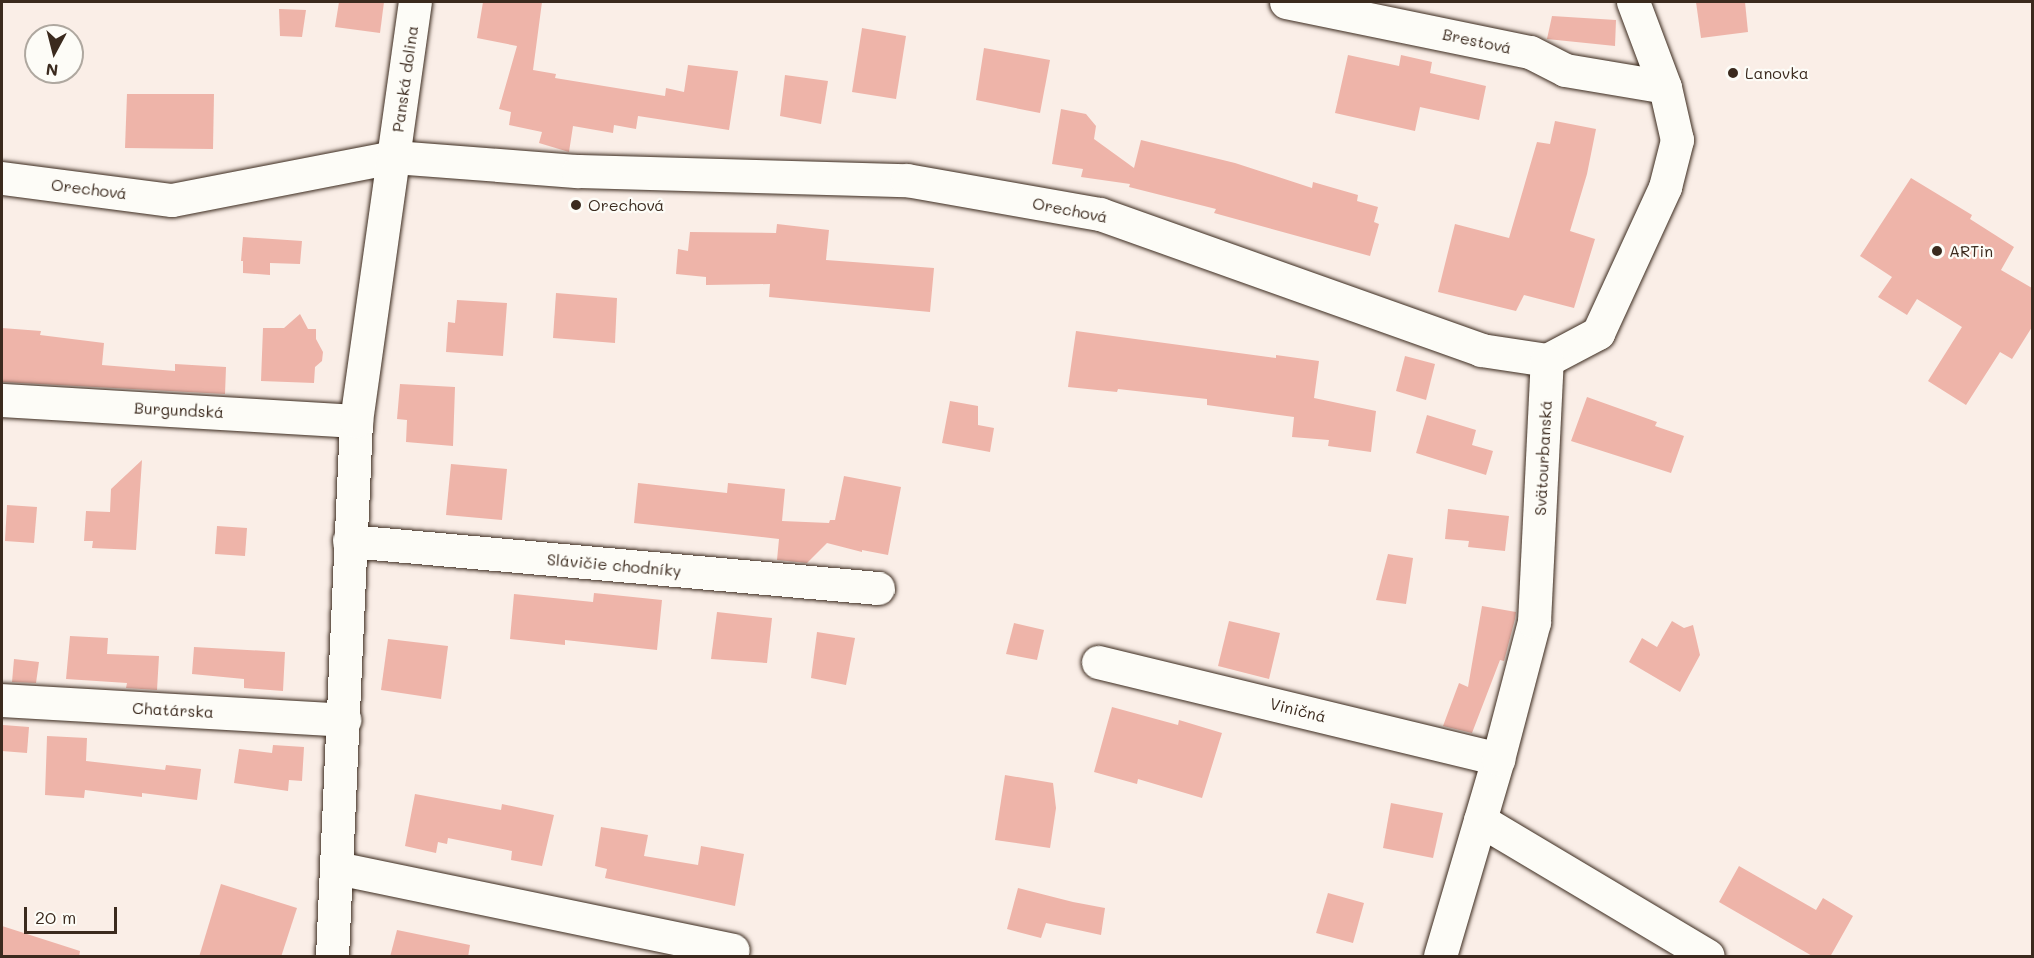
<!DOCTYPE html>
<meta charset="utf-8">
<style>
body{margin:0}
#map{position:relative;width:2034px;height:958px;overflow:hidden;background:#faeee7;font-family:Mali,sans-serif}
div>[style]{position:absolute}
.building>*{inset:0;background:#eeb4a9}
.roads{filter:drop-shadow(0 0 2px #3b2a1e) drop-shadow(0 0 2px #3b2a1e)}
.minor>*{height:33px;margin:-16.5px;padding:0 16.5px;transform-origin:16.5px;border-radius:16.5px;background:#fdfcf7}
.dots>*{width:16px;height:16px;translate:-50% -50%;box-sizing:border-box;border:3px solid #fdfcf7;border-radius:50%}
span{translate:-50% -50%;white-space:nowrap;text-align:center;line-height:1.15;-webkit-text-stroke:4.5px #fdfcf7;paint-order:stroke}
.street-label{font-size:16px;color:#3b2a1e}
.poi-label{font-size:16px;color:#3b2a1e}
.left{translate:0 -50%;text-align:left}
.frame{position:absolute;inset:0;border:3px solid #3b2a1e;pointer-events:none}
.north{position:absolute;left:24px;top:24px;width:60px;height:60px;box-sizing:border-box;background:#fdfcf7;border:2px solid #afa8a0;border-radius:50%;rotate:187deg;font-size:16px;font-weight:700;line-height:24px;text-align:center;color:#3b2a1e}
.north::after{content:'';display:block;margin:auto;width:21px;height:27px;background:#3b2a1e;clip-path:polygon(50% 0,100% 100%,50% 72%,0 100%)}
.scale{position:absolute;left:24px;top:907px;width:93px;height:27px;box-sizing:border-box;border:3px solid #3b2a1e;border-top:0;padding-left:8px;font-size:18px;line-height:21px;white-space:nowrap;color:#3b2a1e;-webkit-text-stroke:4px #fdfcf7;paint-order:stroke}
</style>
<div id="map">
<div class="building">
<div style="clip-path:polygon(339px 2px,384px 2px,380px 33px,335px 27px)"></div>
<div style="clip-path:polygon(483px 2px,542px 2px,533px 70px,556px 74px,555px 78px,665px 96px,666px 88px,684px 92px,688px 65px,738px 71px,729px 130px,638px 116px,636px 129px,614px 125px,613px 133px,573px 126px,569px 152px,539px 143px,542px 132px,509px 125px,511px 112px,499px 109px,517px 46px,477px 38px)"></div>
<div style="clip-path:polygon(1696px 2px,1745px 2px,1748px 32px,1701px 38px)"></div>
<div style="clip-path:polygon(279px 9px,306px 10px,302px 37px,280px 36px)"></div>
<div style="clip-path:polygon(1552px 16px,1616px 20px,1615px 46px,1547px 39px)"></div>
<div style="clip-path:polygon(862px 28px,906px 36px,896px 99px,852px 92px)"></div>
<div style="clip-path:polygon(984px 48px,1050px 60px,1040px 113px,976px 100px)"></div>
<div style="clip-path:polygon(1348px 55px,1399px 66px,1401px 55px,1432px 62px,1430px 73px,1486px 86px,1479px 120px,1420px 107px,1415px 131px,1335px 113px)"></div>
<div style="clip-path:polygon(785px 75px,828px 81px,821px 124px,780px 116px)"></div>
<div style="clip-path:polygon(127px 94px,214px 94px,213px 149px,125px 148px)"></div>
<div style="clip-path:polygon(1061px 109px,1086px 114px,1096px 126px,1094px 139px,1134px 168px,1141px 140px,1235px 163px,1312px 188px,1313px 182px,1358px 195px,1357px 201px,1378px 207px,1374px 222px,1379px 224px,1370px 256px,1214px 213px,1216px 209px,1129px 187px,1130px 184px,1081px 177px,1083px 169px,1052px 164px)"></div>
<div style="clip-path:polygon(1555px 121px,1596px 129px,1587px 174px,1570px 231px,1595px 239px,1574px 308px,1524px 295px,1516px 311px,1438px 292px,1455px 224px,1509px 238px,1537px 142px,1550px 144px)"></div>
<div style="clip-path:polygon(1911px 178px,1972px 215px,1970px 219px,2014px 247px,2001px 270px,2032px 288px,2032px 327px,2012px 359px,2000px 352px,1966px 405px,1928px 381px,1962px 327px,1917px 299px,1907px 315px,1878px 297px,1892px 277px,1860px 256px)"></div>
<div style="clip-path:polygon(777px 224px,829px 230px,826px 260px,934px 268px,930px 312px,769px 297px,770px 284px,706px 285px,706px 277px,676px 274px,678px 249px,688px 251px,690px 232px,776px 233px)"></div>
<div style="clip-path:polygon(243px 237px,302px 241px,300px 264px,270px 263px,270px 275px,243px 273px,243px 261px,241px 261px)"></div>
<div style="clip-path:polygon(556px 293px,617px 298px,615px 343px,553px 338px)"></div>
<div style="clip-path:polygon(457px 300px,507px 303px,503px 356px,446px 352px,448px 322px,455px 323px)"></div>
<div style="clip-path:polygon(300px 314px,308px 329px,316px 329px,316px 339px,323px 352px,322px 361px,315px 367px,314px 383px,261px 381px,263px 328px,284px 328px)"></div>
<div style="clip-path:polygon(2px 328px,41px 331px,40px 335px,104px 343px,102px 365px,175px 371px,175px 364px,226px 367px,225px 394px,2px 382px)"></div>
<div style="clip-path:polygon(1076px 331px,1276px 358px,1276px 355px,1319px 361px,1314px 398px,1376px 411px,1371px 452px,1328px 446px,1329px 440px,1292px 437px,1294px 417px,1207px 405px,1207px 399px,1118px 389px,1117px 392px,1068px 387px)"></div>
<div style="clip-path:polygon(1405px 356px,1435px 364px,1426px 400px,1396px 391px)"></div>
<div style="clip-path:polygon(400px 384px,455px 387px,453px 446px,406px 442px,407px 420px,397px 419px)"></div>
<div style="clip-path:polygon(1587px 397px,1657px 422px,1655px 426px,1684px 436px,1671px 473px,1571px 441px)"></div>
<div style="clip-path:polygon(950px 401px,978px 406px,978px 425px,994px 428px,990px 452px,942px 443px)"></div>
<div style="clip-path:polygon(1427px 415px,1476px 430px,1472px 445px,1493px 451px,1486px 475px,1416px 453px)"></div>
<div style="clip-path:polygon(142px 460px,136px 550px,92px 548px,93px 541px,84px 541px,86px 511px,110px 512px,111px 489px)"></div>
<div style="clip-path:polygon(451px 464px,507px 469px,502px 520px,446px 515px)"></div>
<div style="clip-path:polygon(844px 476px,901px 487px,888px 555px,862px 550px,862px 552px,827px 543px,807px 563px,777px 560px,779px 539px,634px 523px,638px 483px,727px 493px,728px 483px,785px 489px,782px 521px,829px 523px,830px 520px,835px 520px)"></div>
<div style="clip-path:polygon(7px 505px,37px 507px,34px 543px,5px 541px)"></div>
<div style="clip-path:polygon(1448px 509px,1509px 516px,1505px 551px,1468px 547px,1469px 541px,1445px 539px)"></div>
<div style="clip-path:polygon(217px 526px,247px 528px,245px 556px,215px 554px)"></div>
<div style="clip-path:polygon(1388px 554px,1413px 558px,1406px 604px,1376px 600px)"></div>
<div style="clip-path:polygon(594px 593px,662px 600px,657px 650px,565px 640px,565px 645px,510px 639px,514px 594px,593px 602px)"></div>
<div style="clip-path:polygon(1482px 606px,1516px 612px,1515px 619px,1504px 661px,1500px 660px,1472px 733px,1443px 726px,1459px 683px,1468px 687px)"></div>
<div style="clip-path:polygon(717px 612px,772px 618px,767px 663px,711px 659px)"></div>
<div style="clip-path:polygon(1229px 621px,1280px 633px,1269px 679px,1218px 666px)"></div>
<div style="clip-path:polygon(1672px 621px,1684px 628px,1693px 625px,1700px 655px,1680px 692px,1629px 662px,1642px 638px,1657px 647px)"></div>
<div style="clip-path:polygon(1014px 623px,1044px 630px,1037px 660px,1006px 654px)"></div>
<div style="clip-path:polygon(817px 632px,855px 638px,846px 685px,811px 678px)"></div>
<div style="clip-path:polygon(70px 636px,108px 638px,107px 654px,159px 656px,157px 690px,126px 688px,127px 683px,66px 679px)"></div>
<div style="clip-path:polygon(388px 639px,448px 646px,441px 699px,381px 690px)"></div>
<div style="clip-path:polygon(194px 647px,285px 652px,283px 691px,244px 688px,244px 679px,192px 674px)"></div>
<div style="clip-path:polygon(14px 659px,39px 662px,36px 683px,12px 682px)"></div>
<div style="clip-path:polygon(1112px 707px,1178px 725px,1179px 720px,1222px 733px,1202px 798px,1138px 779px,1137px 784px,1094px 772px)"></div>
<div style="clip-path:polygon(3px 725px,29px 727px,27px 753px,2px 751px)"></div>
<div style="clip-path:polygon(47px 736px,87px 738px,86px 761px,165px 770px,166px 765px,201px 769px,197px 800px,142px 793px,142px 797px,85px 790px,84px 798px,45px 795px)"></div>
<div style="clip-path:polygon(273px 745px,304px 747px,302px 781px,289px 780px,288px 791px,234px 783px,239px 749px,272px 753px)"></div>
<div style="clip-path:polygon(1005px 775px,1053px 783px,1056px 808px,1050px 848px,995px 840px)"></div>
<div style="clip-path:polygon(415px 794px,501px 810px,502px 804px,554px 815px,542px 866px,511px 860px,512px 851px,448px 838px,447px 844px,438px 842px,436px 853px,405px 846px)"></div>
<div style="clip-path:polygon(1391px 803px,1443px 813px,1433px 858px,1383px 848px)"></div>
<div style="clip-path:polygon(601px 827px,648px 835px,644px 856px,698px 865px,701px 846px,744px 854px,735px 906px,605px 878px,607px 869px,595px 866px)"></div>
<div style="clip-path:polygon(1739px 866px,1816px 910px,1823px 898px,1853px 916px,1830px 957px,1814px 957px,1719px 902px)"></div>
<div style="clip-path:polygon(221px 884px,297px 908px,281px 957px,199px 957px)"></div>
<div style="clip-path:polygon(1018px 888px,1073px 902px,1105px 908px,1101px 935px,1046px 923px,1041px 938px,1007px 929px)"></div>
<div style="clip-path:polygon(1328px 893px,1364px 903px,1353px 943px,1316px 933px)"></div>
<div style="clip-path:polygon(2px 926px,80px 951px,79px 957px,2px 957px)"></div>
<div style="clip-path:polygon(397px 930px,470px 945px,468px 957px,390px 957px)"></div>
</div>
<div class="roads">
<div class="minor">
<div style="left:1286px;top:2px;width:249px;rotate:11.6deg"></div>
<div style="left:1530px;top:52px;width:39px;rotate:27deg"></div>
<div style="left:1565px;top:70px;width:101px;rotate:9.6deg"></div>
<div style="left:2px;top:178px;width:171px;rotate:7.4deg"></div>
<div style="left:172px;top:200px;width:226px;rotate:-11deg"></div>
<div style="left:394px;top:157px;width:185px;rotate:4.4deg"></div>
<div style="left:578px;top:171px;width:329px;rotate:1.6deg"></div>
<div style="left:907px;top:180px;width:196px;rotate:10deg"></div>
<div style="left:1100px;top:214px;width:405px;rotate:19.6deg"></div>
<div style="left:1481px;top:350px;width:67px;rotate:8.6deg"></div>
<div style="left:1547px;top:360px;width:58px;rotate:-27.9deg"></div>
<div style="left:1598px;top:333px;width:161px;rotate:-65.3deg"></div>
<div style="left:1665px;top:187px;width:49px;rotate:-75.7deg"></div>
<div style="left:1677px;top:140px;width:54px;rotate:-102.8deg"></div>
<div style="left:1665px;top:87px;width:91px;rotate:-110.6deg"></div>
<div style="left:2px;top:400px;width:355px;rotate:3.4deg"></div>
<div style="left:349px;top:541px;width:531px;rotate:5.08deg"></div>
<div style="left:1098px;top:662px;width:412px;rotate:13.6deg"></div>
<div style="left:2px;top:700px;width:343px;rotate:3.3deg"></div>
<div style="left:1480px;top:820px;width:265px;rotate:30.8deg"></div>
<div style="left:337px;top:868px;width:404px;rotate:11.7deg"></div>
<div style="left:332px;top:956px;width:536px;rotate:-87.43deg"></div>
<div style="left:356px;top:421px;width:423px;rotate:-82deg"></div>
<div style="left:1440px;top:956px;width:205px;rotate:-73.6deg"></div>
<div style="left:1498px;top:759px;width:142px;rotate:-75.3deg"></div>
<div style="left:1534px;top:622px;width:262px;rotate:-87.2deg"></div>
</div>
</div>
<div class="dots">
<div style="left:1733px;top:73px;background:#3b2a1e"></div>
<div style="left:576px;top:205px;background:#3b2a1e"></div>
<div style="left:1937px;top:251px;background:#3b2a1e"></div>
</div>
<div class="street-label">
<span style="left:1477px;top:41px;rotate:12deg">Brestová</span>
<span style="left:405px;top:79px;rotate:-82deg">Panská dolina</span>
<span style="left:89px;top:189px;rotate:7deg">Orechová</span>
<span style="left:1070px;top:210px;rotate:11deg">Orechová</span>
<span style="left:179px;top:410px;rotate:3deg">Burgundská</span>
<span style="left:1543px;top:458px;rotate:-87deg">Svätourbanská</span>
<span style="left:614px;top:565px;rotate:5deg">Slávičie chodníky</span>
<span style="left:173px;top:710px;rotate:3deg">Chatárska</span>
<span style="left:1298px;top:710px;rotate:14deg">Viničná</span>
</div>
<div class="poi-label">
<span class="left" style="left:1745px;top:73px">Lanovka</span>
<span class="left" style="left:588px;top:205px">Orechová</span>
<span class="left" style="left:1949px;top:251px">ARTin</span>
</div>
<div class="frame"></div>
<div class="north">N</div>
<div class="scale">20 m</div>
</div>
